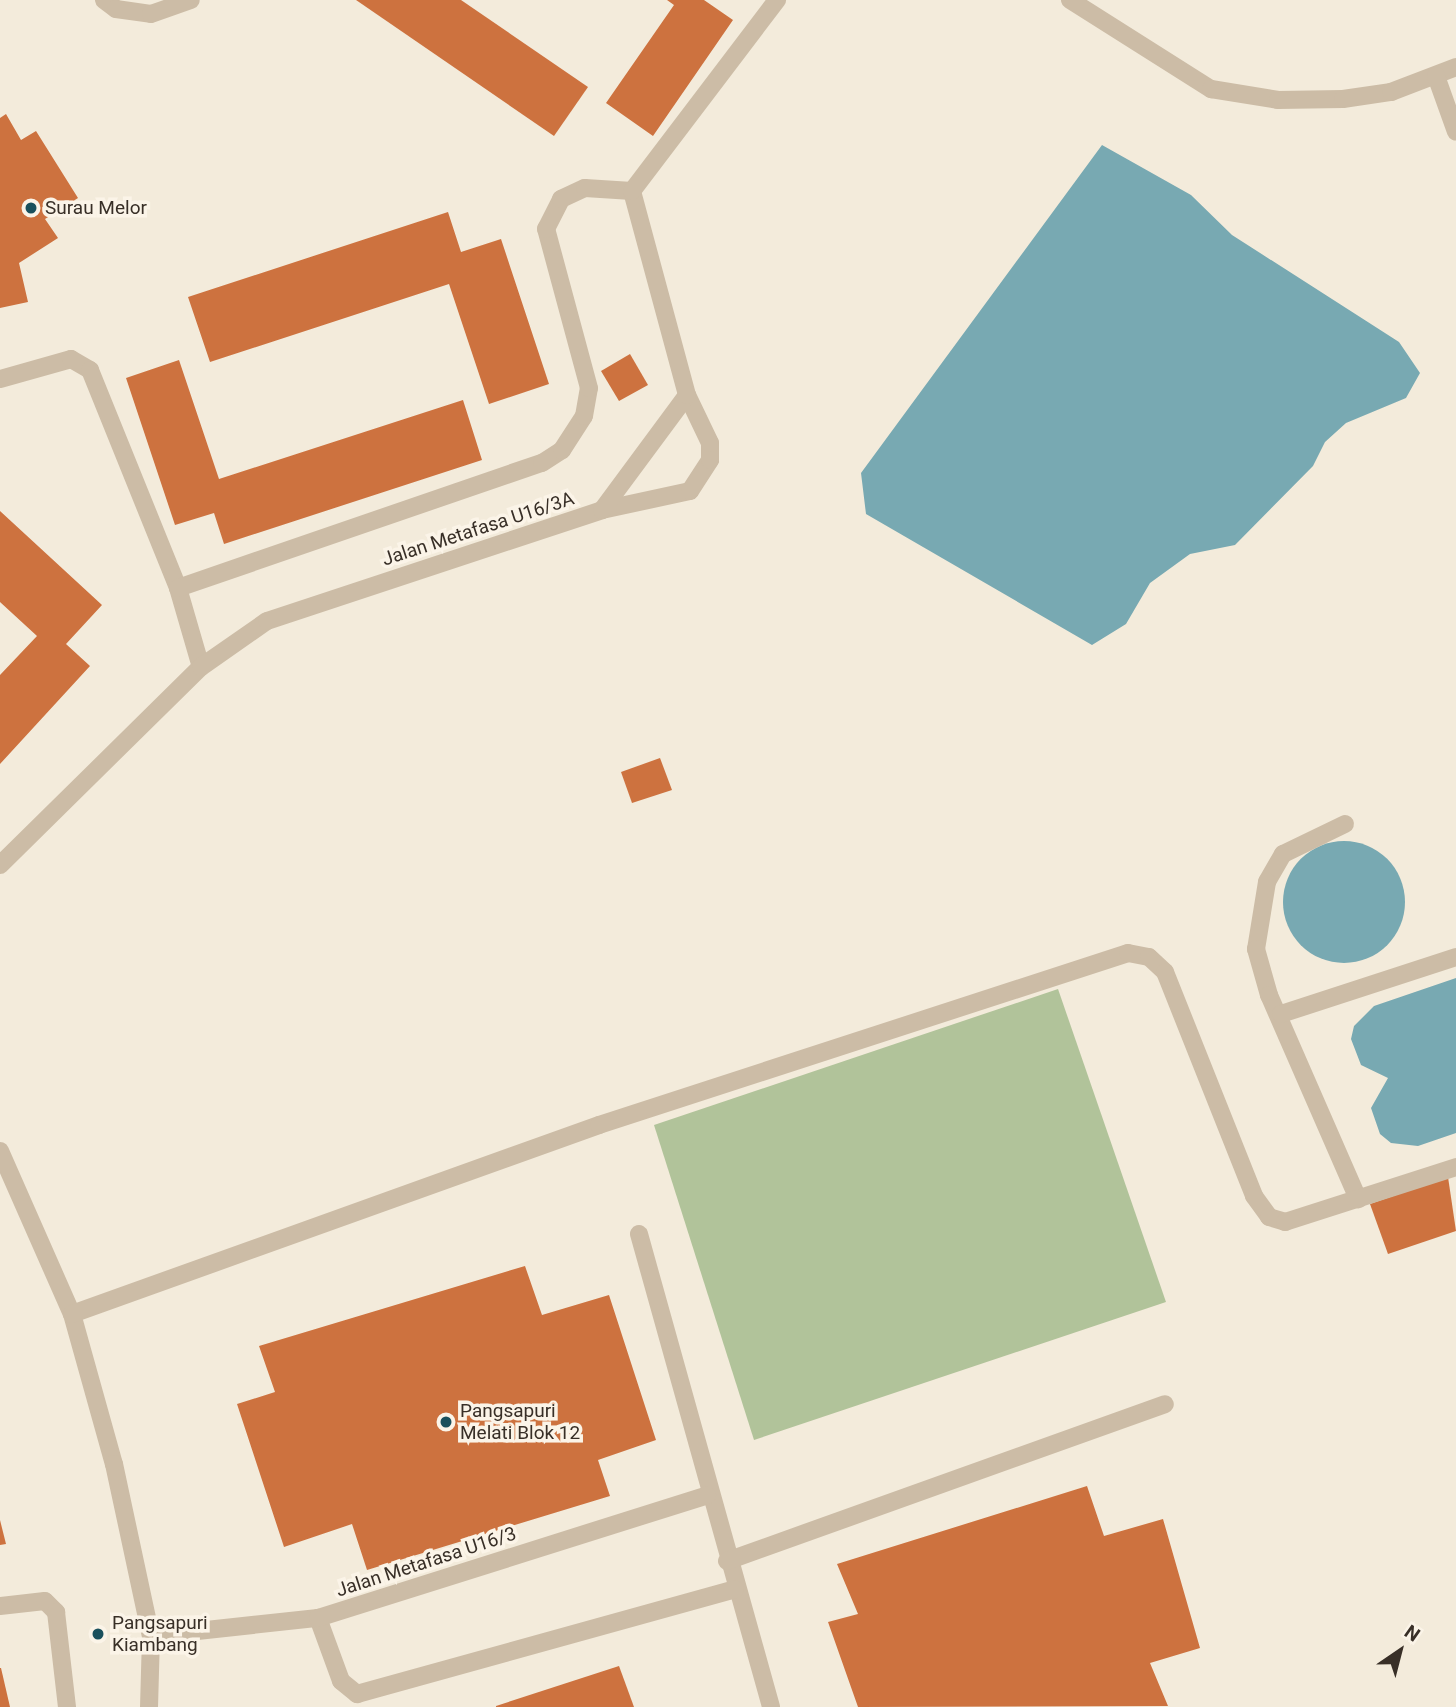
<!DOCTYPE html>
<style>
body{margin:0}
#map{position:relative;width:1456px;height:1707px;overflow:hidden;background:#f3ebdb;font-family:Roboto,sans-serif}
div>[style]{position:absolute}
.green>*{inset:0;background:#b1c39a}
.water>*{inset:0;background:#78a9b2}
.round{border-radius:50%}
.building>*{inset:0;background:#cd723f}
.minor>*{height:18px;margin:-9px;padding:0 9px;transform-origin:9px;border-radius:9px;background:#ccbca6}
.dots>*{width:19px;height:19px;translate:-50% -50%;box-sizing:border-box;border:4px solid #fbf4e8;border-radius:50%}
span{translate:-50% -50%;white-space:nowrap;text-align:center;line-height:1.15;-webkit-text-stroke:7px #fbf4e8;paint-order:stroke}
.poi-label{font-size:19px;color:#382f27}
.left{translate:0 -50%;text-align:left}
.street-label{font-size:19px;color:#382f27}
.north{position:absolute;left:1365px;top:1616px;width:70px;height:70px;-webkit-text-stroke:5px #fbf4e8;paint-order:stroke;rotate:35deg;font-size:19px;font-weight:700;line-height:28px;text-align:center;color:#382f27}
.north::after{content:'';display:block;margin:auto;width:24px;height:32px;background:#382f27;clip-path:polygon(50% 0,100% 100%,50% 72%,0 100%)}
</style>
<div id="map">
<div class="green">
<div style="clip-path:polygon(1058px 989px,1166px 1302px,754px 1440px,654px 1125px)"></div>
</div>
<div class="water">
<div style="clip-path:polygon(1102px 145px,1191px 195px,1232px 235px,1399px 342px,1420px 373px,1406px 398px,1346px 423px,1325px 442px,1313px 466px,1235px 545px,1190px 554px,1150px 583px,1126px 624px,1092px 645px,866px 514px,861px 473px)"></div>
<div class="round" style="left:1283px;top:841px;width:122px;height:122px"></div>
<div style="clip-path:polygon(1456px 978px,1456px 1133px,1418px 1146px,1391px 1143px,1380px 1134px,1371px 1108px,1388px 1078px,1361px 1065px,1351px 1039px,1354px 1026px,1374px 1006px)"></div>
</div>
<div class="building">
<div style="clip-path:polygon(356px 0,461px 0,588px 87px,554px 136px)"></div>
<div style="clip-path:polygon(667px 0,704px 0,733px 20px,653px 136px,606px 103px,674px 5px)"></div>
<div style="clip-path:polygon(6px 114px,21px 140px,36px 131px,78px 198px,45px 219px,58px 238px,19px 263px,28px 302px,0 308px,0 118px)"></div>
<div style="clip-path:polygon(448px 212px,461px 252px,501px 239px,549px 384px,489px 404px,449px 284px,210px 362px,188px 297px)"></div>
<div style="clip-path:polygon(630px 354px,648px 385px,619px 401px,601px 371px)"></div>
<div style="clip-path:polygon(179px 360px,219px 479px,463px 400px,482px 460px,224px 544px,214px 513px,175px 525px,126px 378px)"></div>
<div style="clip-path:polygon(0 511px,102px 605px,66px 644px,90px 666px,0 764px,0 675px,37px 636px,0 602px)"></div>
<div style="clip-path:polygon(660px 758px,672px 790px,632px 803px,621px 772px)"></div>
<div style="clip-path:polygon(1448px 1177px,1456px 1231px,1388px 1254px,1370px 1204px)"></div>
<div style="clip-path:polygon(525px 1266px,542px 1315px,609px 1295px,656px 1440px,598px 1460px,610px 1496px,367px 1570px,352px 1524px,284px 1547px,237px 1404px,275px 1392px,259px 1346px)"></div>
<div style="clip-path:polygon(1087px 1486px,1104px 1536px,1163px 1519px,1200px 1648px,1150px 1663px,1168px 1706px,858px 1707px,828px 1622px,858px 1614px,837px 1564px)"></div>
<div style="clip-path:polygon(0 1520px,6px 1544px,0 1545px)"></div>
<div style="clip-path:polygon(619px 1666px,634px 1707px,496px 1707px,496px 1706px)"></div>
<div style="clip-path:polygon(0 1668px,1px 1668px,10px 1707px,0 1707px)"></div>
</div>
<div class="minor">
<div style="left:104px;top:0;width:15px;rotate:37deg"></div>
<div style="left:116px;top:9px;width:35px;rotate:8deg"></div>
<div style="left:151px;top:14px;width:42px;rotate:-19.3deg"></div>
<div style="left:1070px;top:0;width:167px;rotate:32.3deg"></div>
<div style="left:1211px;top:89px;width:68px;rotate:9.3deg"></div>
<div style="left:1278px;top:100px;width:65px;rotate:-0.9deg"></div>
<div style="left:1343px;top:99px;width:49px;rotate:-8.3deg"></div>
<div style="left:1391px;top:92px;width:70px;rotate:-21deg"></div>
<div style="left:1436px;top:76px;width:59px;rotate:70.3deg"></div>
<div style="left:0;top:379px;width:74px;rotate:-15.7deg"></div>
<div style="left:71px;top:359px;width:22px;rotate:30deg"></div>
<div style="left:90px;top:370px;width:235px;rotate:68deg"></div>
<div style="left:178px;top:588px;width:82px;rotate:73.8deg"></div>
<div style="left:602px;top:510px;width:90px;rotate:-12.2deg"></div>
<div style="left:690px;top:491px;width:37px;rotate:-57deg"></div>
<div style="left:710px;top:460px;width:17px;rotate:-90deg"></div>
<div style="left:710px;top:443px;width:53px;rotate:-115.6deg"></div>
<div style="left:178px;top:588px;width:385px;rotate:-19deg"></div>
<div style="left:542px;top:463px;width:24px;rotate:-33deg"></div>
<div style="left:562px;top:450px;width:40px;rotate:-57.1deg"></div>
<div style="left:584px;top:416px;width:28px;rotate:-80deg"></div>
<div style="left:589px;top:388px;width:165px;rotate:-105.1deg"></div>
<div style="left:546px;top:229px;width:34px;rotate:-63deg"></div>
<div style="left:561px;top:199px;width:26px;rotate:-25deg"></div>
<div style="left:585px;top:188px;width:47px;rotate:3.7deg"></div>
<div style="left:1345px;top:824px;width:69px;rotate:154.2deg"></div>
<div style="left:1283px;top:854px;width:32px;rotate:120deg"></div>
<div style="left:1267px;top:882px;width:68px;rotate:99.3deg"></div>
<div style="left:1256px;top:949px;width:48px;rotate:74.2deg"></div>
<div style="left:1269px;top:995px;width:223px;rotate:66.4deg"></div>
<div style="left:0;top:865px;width:282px;rotate:-44.6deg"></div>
<div style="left:201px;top:667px;width:80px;rotate:-34.9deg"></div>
<div style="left:267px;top:621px;width:353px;rotate:-18.3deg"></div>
<div style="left:602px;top:510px;width:143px;rotate:-53.5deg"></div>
<div style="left:687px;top:395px;width:211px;rotate:-105.1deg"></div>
<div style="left:632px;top:191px;width:240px;rotate:-52.8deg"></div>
<div style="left:1281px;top:1014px;width:184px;rotate:-18deg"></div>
<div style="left:0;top:1151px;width:178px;rotate:66.2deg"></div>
<div style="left:72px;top:1314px;width:156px;rotate:74.4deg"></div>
<div style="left:114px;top:1464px;width:176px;rotate:77.9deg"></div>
<div style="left:151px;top:1636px;width:71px;rotate:91.6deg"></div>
<div style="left:639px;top:1234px;width:491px;rotate:74.4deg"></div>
<div style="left:72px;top:1314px;width:560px;rotate:-19.73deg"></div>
<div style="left:599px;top:1125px;width:556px;rotate:-18.01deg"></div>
<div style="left:1128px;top:953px;width:21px;rotate:11deg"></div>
<div style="left:1149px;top:957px;width:22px;rotate:43deg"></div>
<div style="left:1165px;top:972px;width:241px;rotate:68.3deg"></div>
<div style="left:1254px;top:1196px;width:26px;rotate:54deg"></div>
<div style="left:1269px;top:1217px;width:17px;rotate:17deg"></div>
<div style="left:1285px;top:1222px;width:180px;rotate:-17.8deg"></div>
<div style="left:727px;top:1561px;width:465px;rotate:-19.7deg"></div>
<div style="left:0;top:1606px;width:45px;rotate:-6.3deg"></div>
<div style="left:45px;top:1601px;width:16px;rotate:45deg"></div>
<div style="left:56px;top:1612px;width:96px;rotate:83.4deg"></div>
<div style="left:318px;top:1618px;width:67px;rotate:69.9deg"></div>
<div style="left:341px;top:1681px;width:21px;rotate:39deg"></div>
<div style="left:357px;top:1694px;width:392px;rotate:-15.5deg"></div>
<div style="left:151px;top:1636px;width:168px;rotate:-6.2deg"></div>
<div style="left:318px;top:1618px;width:408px;rotate:-17.5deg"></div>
</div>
<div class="dots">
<div style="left:31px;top:208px;background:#1a505c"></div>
<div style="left:446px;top:1422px;background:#1a505c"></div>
<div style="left:98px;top:1634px;background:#1a505c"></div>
</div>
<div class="poi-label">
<span class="left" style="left:45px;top:208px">Surau Melor</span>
<span class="left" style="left:460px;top:1422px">Pangsapuri<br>Melati Blok 12</span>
<span class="left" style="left:112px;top:1634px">Pangsapuri<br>Kiambang</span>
</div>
<div class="street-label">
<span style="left:478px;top:529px;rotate:-18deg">Jalan Metafasa U16/3A</span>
<span style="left:426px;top:1562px;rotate:-18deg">Jalan Metafasa U16/3</span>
</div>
<div class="north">N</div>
</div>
